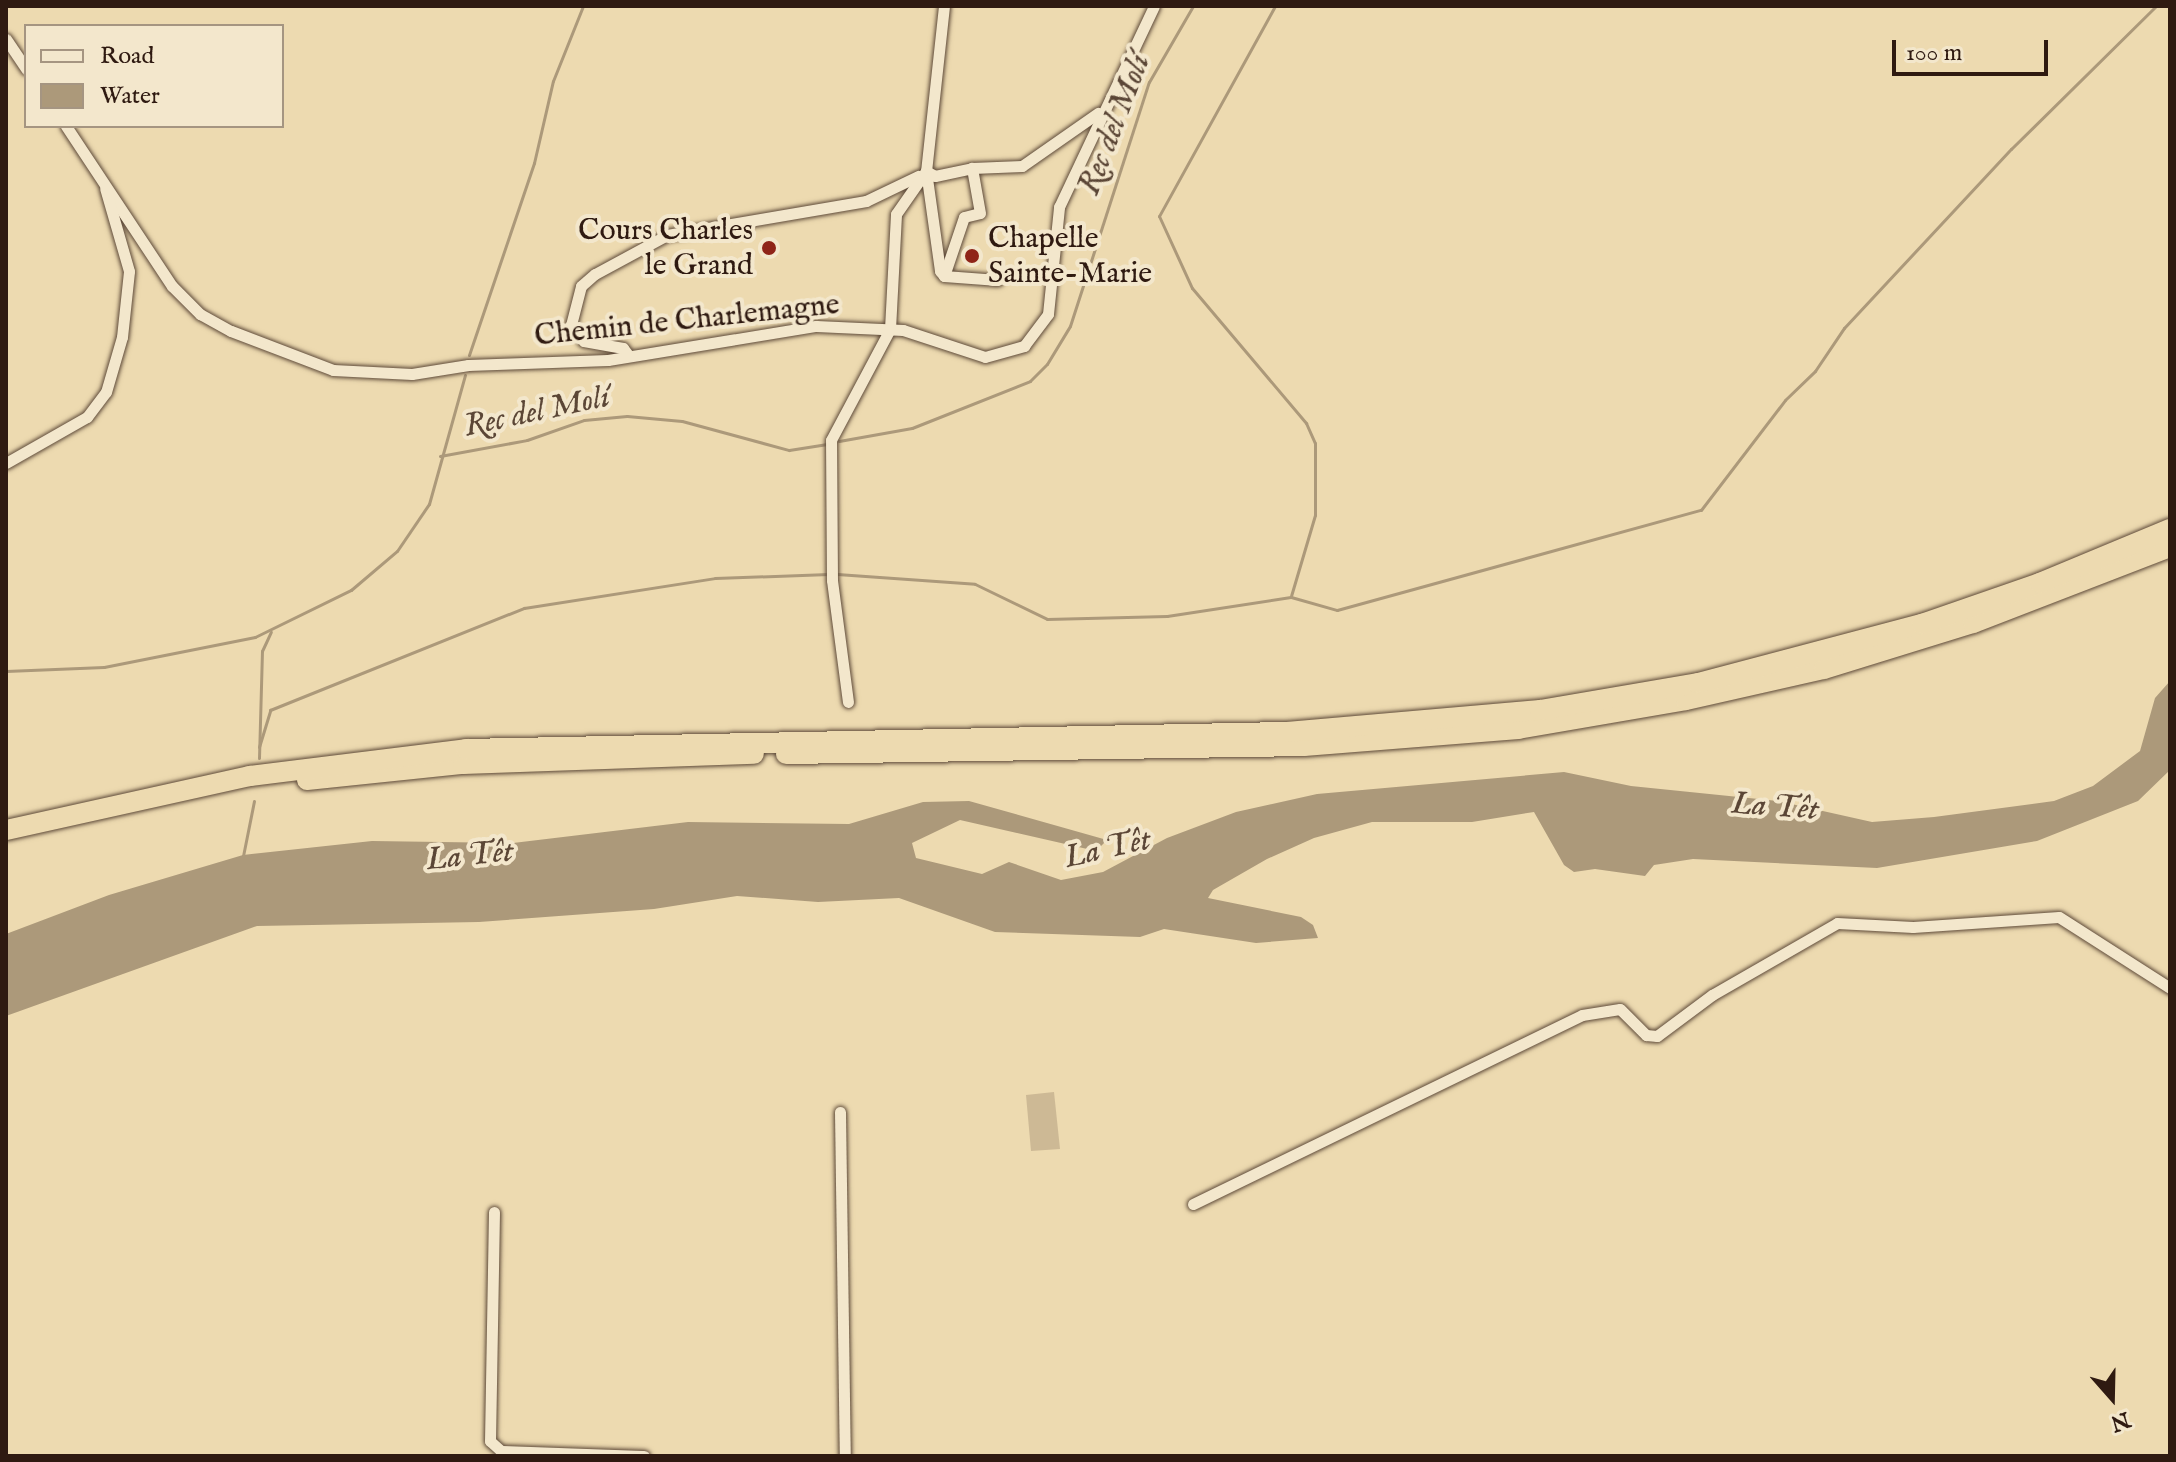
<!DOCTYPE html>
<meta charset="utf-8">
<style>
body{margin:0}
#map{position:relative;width:2176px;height:1462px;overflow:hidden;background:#eddab0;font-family:"IM FELL English",serif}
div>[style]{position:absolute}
.green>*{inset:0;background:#cdb995}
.water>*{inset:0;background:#ac997a}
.stream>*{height:3px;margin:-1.5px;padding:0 1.5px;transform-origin:1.5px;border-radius:1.5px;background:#ac997a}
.roads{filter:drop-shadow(0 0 2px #5e4a39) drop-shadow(0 0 2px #5e4a39)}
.street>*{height:11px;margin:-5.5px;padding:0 5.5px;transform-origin:5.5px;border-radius:5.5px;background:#f3e7cc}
.highway>*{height:20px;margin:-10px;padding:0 10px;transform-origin:10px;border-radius:10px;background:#eddab0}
.dots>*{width:22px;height:22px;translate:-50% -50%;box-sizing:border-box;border:4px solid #f3e7cc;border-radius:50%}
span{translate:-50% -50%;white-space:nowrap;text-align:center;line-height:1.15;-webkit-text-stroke:8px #f3e7cc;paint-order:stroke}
.poi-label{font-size:30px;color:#2f1a11}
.right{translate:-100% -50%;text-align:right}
.left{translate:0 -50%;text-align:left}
.street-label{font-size:30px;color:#2f1a11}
.water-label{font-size:32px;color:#5b4636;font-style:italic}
.frame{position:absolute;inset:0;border:8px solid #2f1a11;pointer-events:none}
.legend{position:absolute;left:24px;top:24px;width:260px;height:104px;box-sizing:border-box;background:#f3e7cc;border:2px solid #a59581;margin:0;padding:10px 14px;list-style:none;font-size:24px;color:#2f1a11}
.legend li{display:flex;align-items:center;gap:16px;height:40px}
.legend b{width:40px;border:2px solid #a59581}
.north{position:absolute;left:2072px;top:1358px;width:80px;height:80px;-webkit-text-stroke:6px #f3e7cc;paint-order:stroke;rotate:160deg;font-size:22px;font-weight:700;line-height:32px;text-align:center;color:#2f1a11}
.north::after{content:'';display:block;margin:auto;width:28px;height:36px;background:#2f1a11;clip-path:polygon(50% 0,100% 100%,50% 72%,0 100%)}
.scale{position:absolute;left:1892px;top:40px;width:156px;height:36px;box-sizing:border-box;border:4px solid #2f1a11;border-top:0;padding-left:10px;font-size:24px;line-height:28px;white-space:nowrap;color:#2f1a11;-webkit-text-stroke:6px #f3e7cc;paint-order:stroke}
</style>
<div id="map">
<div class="green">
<div style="clip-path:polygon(1054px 1092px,1060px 1149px,1031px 1151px,1026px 1095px)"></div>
</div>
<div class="water">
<div style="clip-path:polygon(2170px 681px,2170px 770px,2138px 801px,2037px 841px,1877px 868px,1693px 859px,1654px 865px,1645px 876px,1595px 869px,1574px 872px,1564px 865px,1534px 812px,1472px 822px,1372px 822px,1314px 838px,1267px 859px,1213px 890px,1208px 898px,1301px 917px,1313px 925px,1318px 938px,1256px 943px,1164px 929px,1140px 937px,995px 932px,899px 898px,818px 902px,737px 896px,654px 909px,479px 922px,257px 926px,6px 1016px,6px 934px,109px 895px,243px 855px,372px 841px,513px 843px,688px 822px,849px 824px,923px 802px,969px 801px,1107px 840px,1096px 851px,960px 820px,912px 843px,916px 858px,982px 874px,1009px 862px,1061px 880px,1103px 872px,1167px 838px,1236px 812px,1317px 794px,1564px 772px,1631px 786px,1778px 801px,1872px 822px,1934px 817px,2054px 801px,2093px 786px,2140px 751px,2155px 698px)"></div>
</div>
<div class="stream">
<div style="left:1275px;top:6px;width:240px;rotate:118.9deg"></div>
<div style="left:1159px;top:216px;width:79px;rotate:65.4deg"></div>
<div style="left:1192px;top:288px;width:177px;rotate:49.8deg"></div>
<div style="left:1306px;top:423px;width:22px;rotate:66deg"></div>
<div style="left:1315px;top:443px;width:72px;rotate:90deg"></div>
<div style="left:1315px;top:515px;width:84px;rotate:106.5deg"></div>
<div style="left:469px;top:355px;width:203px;rotate:-71.3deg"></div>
<div style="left:534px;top:163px;width:84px;rotate:-77deg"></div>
<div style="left:553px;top:81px;width:81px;rotate:-68.2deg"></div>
<div style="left:839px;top:441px;width:74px;rotate:-10.1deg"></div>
<div style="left:912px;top:428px;width:127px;rotate:-21.7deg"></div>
<div style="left:1030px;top:381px;width:24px;rotate:-45deg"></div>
<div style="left:1047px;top:364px;width:44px;rotate:-58.8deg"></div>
<div style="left:1070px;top:326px;width:256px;rotate:-72.1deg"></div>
<div style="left:1149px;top:82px;width:88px;rotate:-59.9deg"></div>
<div style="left:440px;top:456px;width:88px;rotate:-10.4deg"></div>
<div style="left:527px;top:440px;width:60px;rotate:-19.3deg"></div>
<div style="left:584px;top:420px;width:43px;rotate:-5.3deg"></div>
<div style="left:627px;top:416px;width:55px;rotate:5.2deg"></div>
<div style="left:682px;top:421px;width:111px;rotate:15.2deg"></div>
<div style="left:789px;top:450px;width:37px;rotate:-9deg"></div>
<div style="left:837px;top:574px;width:138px;rotate:4.1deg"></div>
<div style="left:975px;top:584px;width:80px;rotate:25.9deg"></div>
<div style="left:1047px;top:619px;width:120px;rotate:-1.4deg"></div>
<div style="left:1167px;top:616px;width:125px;rotate:-8.7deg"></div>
<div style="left:1291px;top:597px;width:48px;rotate:15.8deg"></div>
<div style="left:1337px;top:610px;width:377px;rotate:-15.4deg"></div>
<div style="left:1701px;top:510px;width:138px;rotate:-52.6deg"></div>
<div style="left:1785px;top:400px;width:42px;rotate:-44deg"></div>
<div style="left:1815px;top:371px;width:52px;rotate:-56deg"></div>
<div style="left:1844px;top:328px;width:245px;rotate:-47deg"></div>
<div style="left:2011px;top:149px;width:204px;rotate:-44.6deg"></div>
<div style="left:6px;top:671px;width:98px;rotate:-2.3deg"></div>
<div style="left:104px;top:667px;width:154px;rotate:-11.2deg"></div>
<div style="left:255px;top:637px;width:107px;rotate:-26.1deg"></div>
<div style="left:351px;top:590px;width:60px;rotate:-40.3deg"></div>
<div style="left:397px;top:551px;width:57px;rotate:-55.8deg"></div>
<div style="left:429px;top:504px;width:134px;rotate:-74.4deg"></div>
<div style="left:259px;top:747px;width:39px;rotate:-73deg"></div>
<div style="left:270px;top:710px;width:274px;rotate:-21.9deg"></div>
<div style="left:524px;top:608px;width:193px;rotate:-8.9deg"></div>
<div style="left:715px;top:578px;width:114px;rotate:-2deg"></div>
<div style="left:259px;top:758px;width:107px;rotate:-88.4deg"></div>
<div style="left:262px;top:651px;width:21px;rotate:-65deg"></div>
<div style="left:243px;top:856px;width:56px;rotate:-78.7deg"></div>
</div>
<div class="roads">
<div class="street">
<div style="left:944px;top:6px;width:166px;rotate:96.2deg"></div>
<div style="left:926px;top:171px;width:101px;rotate:82deg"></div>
<div style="left:940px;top:271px;width:6px;rotate:51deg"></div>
<div style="left:944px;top:276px;width:54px;rotate:4.2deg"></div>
<div style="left:6px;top:39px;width:36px;rotate:56deg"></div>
<div style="left:66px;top:126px;width:192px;rotate:56.5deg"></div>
<div style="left:172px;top:286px;width:40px;rotate:45deg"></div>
<div style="left:200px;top:314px;width:35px;rotate:29deg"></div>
<div style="left:231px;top:331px;width:109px;rotate:20.9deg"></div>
<div style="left:333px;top:370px;width:79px;rotate:2.9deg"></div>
<div style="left:412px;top:374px;width:57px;rotate:-9.1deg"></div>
<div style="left:468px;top:365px;width:140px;rotate:-2deg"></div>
<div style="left:608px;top:360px;width:211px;rotate:-9.3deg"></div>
<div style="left:816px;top:326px;width:87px;rotate:2.6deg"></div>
<div style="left:903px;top:330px;width:86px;rotate:18.2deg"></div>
<div style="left:985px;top:357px;width:41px;rotate:-15.8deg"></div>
<div style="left:1024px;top:346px;width:40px;rotate:-53deg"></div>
<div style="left:1048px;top:314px;width:108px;rotate:-84.1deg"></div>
<div style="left:1059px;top:207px;width:222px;rotate:-64.7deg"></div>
<div style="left:926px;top:171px;width:10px;rotate:29deg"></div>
<div style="left:935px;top:176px;width:38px;rotate:-12deg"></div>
<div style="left:972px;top:168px;width:50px;rotate:-2.3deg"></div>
<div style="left:1022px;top:166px;width:93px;rotate:-34.9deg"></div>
<div style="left:944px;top:276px;width:62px;rotate:-71.3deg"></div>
<div style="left:964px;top:217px;width:16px;rotate:-14deg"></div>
<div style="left:980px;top:213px;width:46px;rotate:-100.1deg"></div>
<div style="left:629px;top:356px;width:10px;rotate:-127deg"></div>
<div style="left:623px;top:348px;width:40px;rotate:-170deg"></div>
<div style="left:584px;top:341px;width:21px;rotate:-129deg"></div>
<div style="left:571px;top:325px;width:40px;rotate:-75.6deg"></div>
<div style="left:581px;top:286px;width:18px;rotate:-41deg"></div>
<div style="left:595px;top:274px;width:82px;rotate:-28.4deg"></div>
<div style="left:667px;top:235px;width:202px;rotate:-9.7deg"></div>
<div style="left:866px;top:201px;width:58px;rotate:-25.7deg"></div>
<div style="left:6px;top:463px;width:93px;rotate:-29.6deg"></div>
<div style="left:87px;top:417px;width:31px;rotate:-53deg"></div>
<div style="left:106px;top:392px;width:57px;rotate:-73.8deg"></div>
<div style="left:122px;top:337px;width:66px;rotate:-83.9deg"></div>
<div style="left:129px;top:271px;width:86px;rotate:-106.1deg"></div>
<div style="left:848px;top:702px;width:123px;rotate:-97.5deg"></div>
<div style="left:832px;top:580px;width:140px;rotate:-90.4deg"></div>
<div style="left:831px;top:440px;width:126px;rotate:-62deg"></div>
<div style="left:890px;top:329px;width:115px;rotate:-87deg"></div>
<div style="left:896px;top:214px;width:52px;rotate:-55.1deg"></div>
<div style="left:840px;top:1112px;width:344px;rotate:89.2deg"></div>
<div style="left:1193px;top:1204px;width:432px;rotate:-25.9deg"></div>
<div style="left:1582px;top:1015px;width:38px;rotate:-9deg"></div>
<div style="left:1620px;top:1009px;width:37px;rotate:45deg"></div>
<div style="left:1646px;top:1035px;width:11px;rotate:5deg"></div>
<div style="left:1657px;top:1036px;width:69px;rotate:-36.7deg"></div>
<div style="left:1712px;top:995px;width:144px;rotate:-29.9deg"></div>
<div style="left:1837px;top:923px;width:76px;rotate:3deg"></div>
<div style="left:1913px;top:927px;width:146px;rotate:-3.9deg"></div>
<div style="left:2059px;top:917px;width:132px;rotate:32.6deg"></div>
<div style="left:494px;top:1212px;width:229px;rotate:91deg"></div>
<div style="left:490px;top:1441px;width:15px;rotate:42deg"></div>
<div style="left:501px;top:1451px;width:143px;rotate:2deg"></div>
</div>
<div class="highway">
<div style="left:786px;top:754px;width:518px;rotate:-0.88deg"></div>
<div style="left:1304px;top:746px;width:215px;rotate:-4.5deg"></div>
<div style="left:1518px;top:729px;width:170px;rotate:-9.8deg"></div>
<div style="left:1686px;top:700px;width:141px;rotate:-12.7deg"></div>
<div style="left:1824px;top:669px;width:156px;rotate:-17.2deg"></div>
<div style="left:1973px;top:623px;width:211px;rotate:-21.1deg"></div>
<div style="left:307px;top:780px;width:157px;rotate:-5.9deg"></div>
<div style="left:463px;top:764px;width:291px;rotate:-2deg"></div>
<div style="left:6px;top:830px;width:250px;rotate:-12.5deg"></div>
<div style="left:250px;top:776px;width:218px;rotate:-7.1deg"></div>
<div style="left:466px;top:749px;width:821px;rotate:-1.19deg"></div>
<div style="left:1287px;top:732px;width:254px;rotate:-5deg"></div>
<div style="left:1540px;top:710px;width:160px;rotate:-9.7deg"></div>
<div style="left:1698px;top:683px;width:232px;rotate:-14.8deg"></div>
<div style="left:1922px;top:624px;width:125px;rotate:-19.2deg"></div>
<div style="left:2040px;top:583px;width:141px;rotate:-22.6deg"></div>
</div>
</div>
<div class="dots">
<div style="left:769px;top:248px;background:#8f2418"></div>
<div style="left:972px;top:256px;background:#8f2418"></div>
</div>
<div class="poi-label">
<span class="right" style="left:753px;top:248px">Cours Charles<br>le Grand</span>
<span class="left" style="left:988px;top:256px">Chapelle<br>Sainte-Marie</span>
</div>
<div class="street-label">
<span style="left:687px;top:321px;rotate:-6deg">Chemin de Charlemagne</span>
</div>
<div class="water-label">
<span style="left:1116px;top:125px;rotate:-69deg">Rec del Molí</span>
<span style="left:537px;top:413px;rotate:-12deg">Rec del Molí</span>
<span style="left:1775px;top:808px;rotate:4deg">La Têt</span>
<span style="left:1108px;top:850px;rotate:-13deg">La Têt</span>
<span style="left:470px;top:857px;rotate:-6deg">La Têt</span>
</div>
<div class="frame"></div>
<ul class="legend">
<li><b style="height:10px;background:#f3e7cc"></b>Road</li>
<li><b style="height:22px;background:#ac997a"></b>Water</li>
</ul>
<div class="north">N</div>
<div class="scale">100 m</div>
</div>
